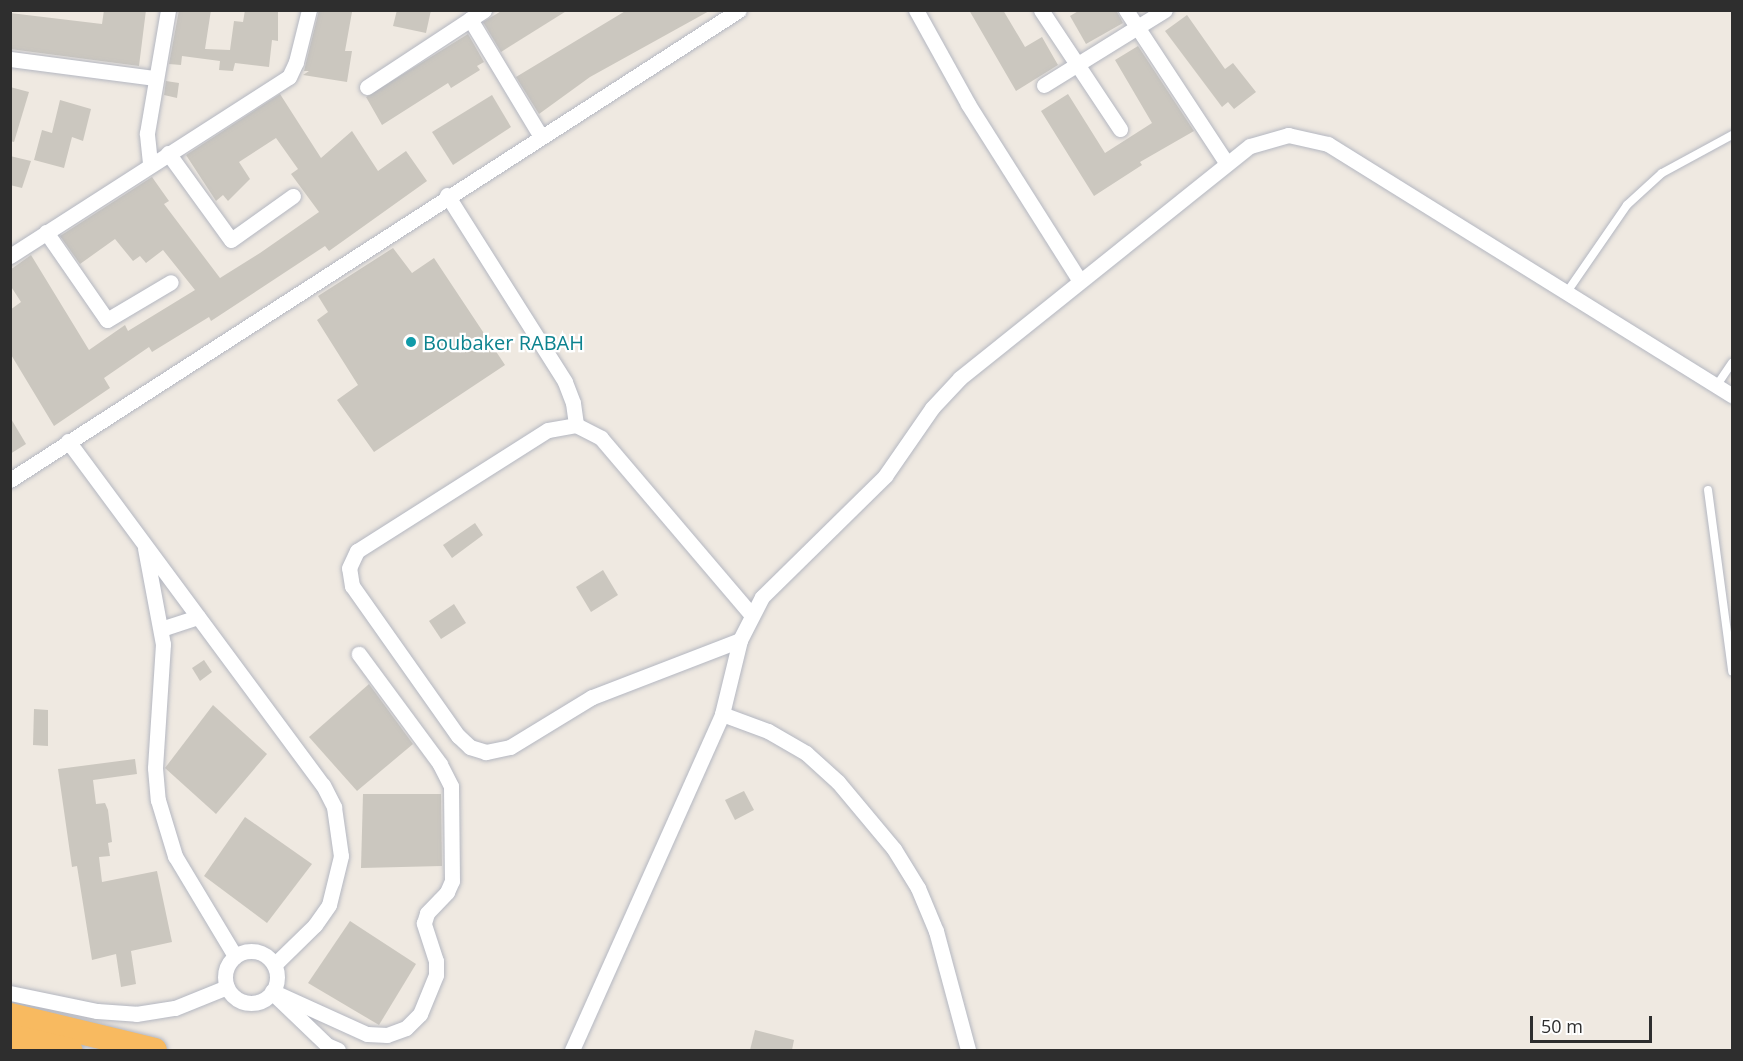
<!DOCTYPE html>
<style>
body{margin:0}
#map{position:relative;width:1743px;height:1061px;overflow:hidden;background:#efe9e1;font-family:"Open Sans",sans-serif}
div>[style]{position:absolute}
.building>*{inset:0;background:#cbc7bf}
.roads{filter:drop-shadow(0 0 2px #b4b7c1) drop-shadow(0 0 2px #b4b7c1)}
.service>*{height:8px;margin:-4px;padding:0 4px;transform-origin:4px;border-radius:4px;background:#fff}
.minor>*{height:15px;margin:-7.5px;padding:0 7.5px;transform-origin:7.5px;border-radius:7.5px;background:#fff}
.minor>.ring{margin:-7.5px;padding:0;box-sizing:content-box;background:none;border:15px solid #fff;border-radius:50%}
.trunk>*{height:24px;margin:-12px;padding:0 12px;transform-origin:12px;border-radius:12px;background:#f8ba60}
.dots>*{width:16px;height:16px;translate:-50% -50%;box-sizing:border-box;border:3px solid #fff;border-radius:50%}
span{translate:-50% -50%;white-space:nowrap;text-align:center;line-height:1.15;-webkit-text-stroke:4.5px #fff;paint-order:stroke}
.culture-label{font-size:20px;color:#0d838f}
.left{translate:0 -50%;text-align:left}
.frame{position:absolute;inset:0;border:12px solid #2e2e2e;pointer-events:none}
.scale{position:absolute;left:1530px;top:1016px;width:122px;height:27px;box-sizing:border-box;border:3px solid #2e2e2e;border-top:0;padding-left:8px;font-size:18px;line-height:21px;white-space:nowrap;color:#2e2e2e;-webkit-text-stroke:4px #fff;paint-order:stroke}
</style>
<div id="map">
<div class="building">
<div style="clip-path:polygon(104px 10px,146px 10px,139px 66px,10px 49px,10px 13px,102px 24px)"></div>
<div style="clip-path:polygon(179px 10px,211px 10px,205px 49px,230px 50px,234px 21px,243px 22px,245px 10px,278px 10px,278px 41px,272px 40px,269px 67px,235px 63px,233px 71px,219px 70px,220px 61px,182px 56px,181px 65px,169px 64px)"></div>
<div style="clip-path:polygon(319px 10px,352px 12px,345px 51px,352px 51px,347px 82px,303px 75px,309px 71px,304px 71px)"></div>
<div style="clip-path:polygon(397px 10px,431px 10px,426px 33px,393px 26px)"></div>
<div style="clip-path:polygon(503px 10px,568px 10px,501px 52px,483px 22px)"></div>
<div style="clip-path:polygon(627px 10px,711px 10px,590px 77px,539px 114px,516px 77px)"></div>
<div style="clip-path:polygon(969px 10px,1003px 10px,1025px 47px,1042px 37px,1058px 65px,1016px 91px)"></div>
<div style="clip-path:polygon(1080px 10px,1116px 10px,1123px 23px,1086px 44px,1070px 16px)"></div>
<div style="clip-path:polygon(1187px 15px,1225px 69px,1233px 63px,1256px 92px,1234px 109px,1228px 102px,1222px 107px,1165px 31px)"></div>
<div style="clip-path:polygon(468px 34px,484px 62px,477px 66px,480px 70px,451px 88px,448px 83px,382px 125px,366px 97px)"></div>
<div style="clip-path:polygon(1138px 46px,1194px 131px,1140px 162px,1142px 165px,1094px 196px,1041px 111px,1068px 94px,1105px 153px,1152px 123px,1115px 60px)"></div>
<div style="clip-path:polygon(166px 81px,179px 83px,177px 98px,164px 95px)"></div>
<div style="clip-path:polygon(10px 87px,29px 92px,14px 142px,10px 141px)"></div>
<div style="clip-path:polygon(280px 94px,321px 158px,352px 131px,378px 171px,406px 151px,427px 181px,329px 251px,325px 246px,211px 321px,209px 317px,152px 352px,149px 347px,104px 378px,110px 388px,54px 426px,10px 353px,10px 310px,21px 302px,10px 285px,10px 270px,31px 255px,89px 350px,125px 325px,128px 331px,195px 290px,163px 250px,146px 263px,140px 256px,133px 261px,115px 239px,80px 264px,60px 236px,152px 177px,169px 201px,164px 204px,220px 278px,260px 253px,319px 212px,291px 174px,298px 169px,276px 138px,239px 162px,250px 179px,228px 201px,223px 195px,216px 201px,186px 155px)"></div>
<div style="clip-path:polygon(492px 95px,511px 127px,453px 165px,432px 132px)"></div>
<div style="clip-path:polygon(60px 100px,91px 109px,83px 141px,72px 137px,64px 168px,34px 160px,42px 130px,52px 133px)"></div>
<div style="clip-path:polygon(10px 156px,31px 161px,22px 188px,10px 185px)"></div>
<div style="clip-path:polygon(393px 248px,412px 273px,434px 258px,505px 365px,374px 452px,337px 400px,358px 385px,317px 320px,328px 312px,318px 296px)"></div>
<div style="clip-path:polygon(10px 417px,26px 444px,10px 454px)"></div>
<div style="clip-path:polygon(475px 523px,483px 535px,452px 558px,443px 545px)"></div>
<div style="clip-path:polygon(603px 570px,618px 595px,591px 612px,576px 587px)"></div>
<div style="clip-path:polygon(454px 604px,466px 623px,441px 639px,429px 621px)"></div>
<div style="clip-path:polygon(204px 660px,212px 672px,200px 681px,192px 668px)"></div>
<div style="clip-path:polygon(369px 684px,413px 744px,357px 791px,309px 737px)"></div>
<div style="clip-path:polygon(213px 705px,267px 754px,216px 814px,165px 768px)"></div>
<div style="clip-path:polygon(34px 709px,48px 710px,48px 746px,33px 745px)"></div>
<div style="clip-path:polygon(135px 759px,137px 774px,93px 780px,96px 804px,105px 803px,108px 810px,112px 842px,108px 843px,110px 856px,99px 857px,102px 882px,157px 871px,172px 942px,131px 951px,136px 984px,121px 987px,116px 954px,92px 960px,77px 866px,72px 867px,58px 769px)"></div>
<div style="clip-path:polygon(744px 791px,754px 810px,735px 820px,725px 800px)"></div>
<div style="clip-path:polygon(363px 794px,441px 794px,442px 866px,361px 868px)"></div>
<div style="clip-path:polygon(245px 817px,312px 864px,267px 923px,204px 876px)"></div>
<div style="clip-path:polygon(350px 921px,416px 964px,379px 1025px,308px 983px)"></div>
<div style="clip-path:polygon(755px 1030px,794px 1040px,792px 1050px,750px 1050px)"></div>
</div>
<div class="roads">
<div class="service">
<div style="left:1567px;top:292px;width:106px;rotate:-55.4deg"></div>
<div style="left:1627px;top:205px;width:47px;rotate:-42.4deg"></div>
<div style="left:1662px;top:173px;width:80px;rotate:-28.5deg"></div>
<div style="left:1717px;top:385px;width:27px;rotate:-56deg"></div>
<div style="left:1708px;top:490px;width:183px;rotate:82.4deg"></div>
</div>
<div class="minor">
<div style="left:916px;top:10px;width:107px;rotate:61deg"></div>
<div style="left:968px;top:104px;width:209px;rotate:57.7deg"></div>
<div style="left:1041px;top:10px;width:143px;rotate:56.4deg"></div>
<div style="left:1126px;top:10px;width:182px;rotate:56.7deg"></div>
<div style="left:470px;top:19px;width:135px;rotate:58.9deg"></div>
<div style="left:10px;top:59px;width:145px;rotate:7.5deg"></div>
<div style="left:1044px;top:85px;width:142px;rotate:-31.8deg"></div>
<div style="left:367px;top:87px;width:140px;rotate:-33.3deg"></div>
<div style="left:168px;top:153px;width:107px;rotate:54.1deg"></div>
<div style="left:231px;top:240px;width:76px;rotate:-35.4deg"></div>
<div style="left:150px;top:163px;width:30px;rotate:-96deg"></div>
<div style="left:147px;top:133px;width:125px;rotate:-80.3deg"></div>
<div style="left:447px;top:195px;width:221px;rotate:57.7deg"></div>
<div style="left:565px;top:382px;width:22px;rotate:69deg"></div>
<div style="left:573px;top:403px;width:22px;rotate:82deg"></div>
<div style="left:46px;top:232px;width:107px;rotate:55.3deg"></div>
<div style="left:107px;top:320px;width:74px;rotate:-30.7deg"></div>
<div style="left:10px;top:256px;width:331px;rotate:-32.7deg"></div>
<div style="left:289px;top:77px;width:17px;rotate:-65deg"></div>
<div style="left:296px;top:62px;width:54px;rotate:-76deg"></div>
<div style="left:68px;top:441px;width:428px;rotate:53.5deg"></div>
<div style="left:323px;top:785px;width:25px;rotate:63deg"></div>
<div style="left:334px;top:807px;width:49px;rotate:81.9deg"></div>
<div style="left:341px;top:856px;width:50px;rotate:103.8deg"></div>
<div style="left:329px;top:905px;width:24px;rotate:125deg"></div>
<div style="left:315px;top:925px;width:57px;rotate:135.7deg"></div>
<div style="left:10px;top:480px;width:867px;rotate:-32.81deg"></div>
<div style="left:145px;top:548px;width:98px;rotate:79.4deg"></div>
<div style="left:163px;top:644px;width:124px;rotate:93.7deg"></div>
<div style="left:155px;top:768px;width:32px;rotate:85deg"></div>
<div style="left:158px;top:800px;width:59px;rotate:73.1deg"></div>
<div style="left:175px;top:856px;width:117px;rotate:59deg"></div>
<div style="left:161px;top:629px;width:39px;rotate:-18deg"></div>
<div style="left:740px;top:640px;width:159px;rotate:158.9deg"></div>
<div style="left:592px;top:697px;width:96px;rotate:148.6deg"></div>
<div style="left:510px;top:747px;width:25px;rotate:168deg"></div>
<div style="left:486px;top:752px;width:17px;rotate:-163deg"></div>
<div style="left:470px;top:747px;width:16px;rotate:-137deg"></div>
<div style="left:458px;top:736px;width:184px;rotate:-125.2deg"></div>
<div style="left:352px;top:586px;width:18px;rotate:-99deg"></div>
<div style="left:349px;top:568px;width:19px;rotate:-65deg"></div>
<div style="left:357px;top:551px;width:226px;rotate:-32.4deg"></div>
<div style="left:548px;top:430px;width:28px;rotate:-10deg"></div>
<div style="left:576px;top:425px;width:28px;rotate:27deg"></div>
<div style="left:601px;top:438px;width:231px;rotate:49.6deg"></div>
<div style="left:722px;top:714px;width:49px;rotate:20.3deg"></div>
<div style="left:768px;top:731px;width:44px;rotate:30.1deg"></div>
<div style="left:806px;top:753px;width:43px;rotate:42.2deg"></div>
<div style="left:838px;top:782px;width:87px;rotate:50.1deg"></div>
<div style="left:894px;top:849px;width:46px;rotate:58.4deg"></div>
<div style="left:918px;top:888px;width:47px;rotate:67.3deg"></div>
<div style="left:936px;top:931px;width:123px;rotate:74.9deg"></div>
<div class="ring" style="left:225px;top:951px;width:37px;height:37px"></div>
<div style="left:272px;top:991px;width:104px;rotate:24.4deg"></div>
<div style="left:367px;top:1034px;width:20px;rotate:3deg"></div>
<div style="left:387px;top:1035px;width:20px;rotate:-20deg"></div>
<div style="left:406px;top:1028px;width:20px;rotate:-45deg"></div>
<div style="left:420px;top:1014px;width:42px;rotate:-67.7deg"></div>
<div style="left:436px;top:975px;width:14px;rotate:-90deg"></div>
<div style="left:436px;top:961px;width:40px;rotate:-108deg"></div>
<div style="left:424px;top:923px;width:10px;rotate:-73deg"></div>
<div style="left:427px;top:913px;width:29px;rotate:-46deg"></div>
<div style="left:447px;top:892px;width:12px;rotate:-66deg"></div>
<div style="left:452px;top:881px;width:95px;rotate:-90.6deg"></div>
<div style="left:451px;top:786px;width:25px;rotate:-117deg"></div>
<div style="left:440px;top:764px;width:137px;rotate:-126.4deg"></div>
<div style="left:10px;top:993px;width:89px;rotate:11.7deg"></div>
<div style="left:97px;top:1011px;width:39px;rotate:4deg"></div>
<div style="left:136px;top:1014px;width:39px;rotate:-9deg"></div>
<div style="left:175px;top:1008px;width:56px;rotate:-22deg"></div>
<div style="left:278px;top:998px;width:68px;rotate:43.8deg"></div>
<div style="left:327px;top:1045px;width:12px;rotate:24deg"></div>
<div style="left:572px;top:1050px;width:368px;rotate:-65.9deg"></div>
<div style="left:722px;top:714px;width:76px;rotate:-76.3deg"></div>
<div style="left:740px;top:640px;width:48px;rotate:-62.9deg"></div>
<div style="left:762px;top:597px;width:173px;rotate:-44.5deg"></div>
<div style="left:885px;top:476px;width:83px;rotate:-55.3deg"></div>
<div style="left:932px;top:408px;width:41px;rotate:-47deg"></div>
<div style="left:960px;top:378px;width:371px;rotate:-38.7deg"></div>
<div style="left:1250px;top:146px;width:40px;rotate:-16deg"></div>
<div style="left:1288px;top:135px;width:41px;rotate:12.7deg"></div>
<div style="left:1328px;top:144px;width:476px;rotate:31.9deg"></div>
</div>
<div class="trunk">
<div style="left:10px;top:1015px;width:149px;rotate:13.6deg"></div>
<div style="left:10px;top:1036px;width:62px;rotate:13.1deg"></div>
</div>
</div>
<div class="dots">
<div style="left:411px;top:342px;background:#0f9aa8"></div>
</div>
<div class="culture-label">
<span class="left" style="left:423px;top:342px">Boubaker RABAH</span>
</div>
<div class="frame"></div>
<div class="scale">50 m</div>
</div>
